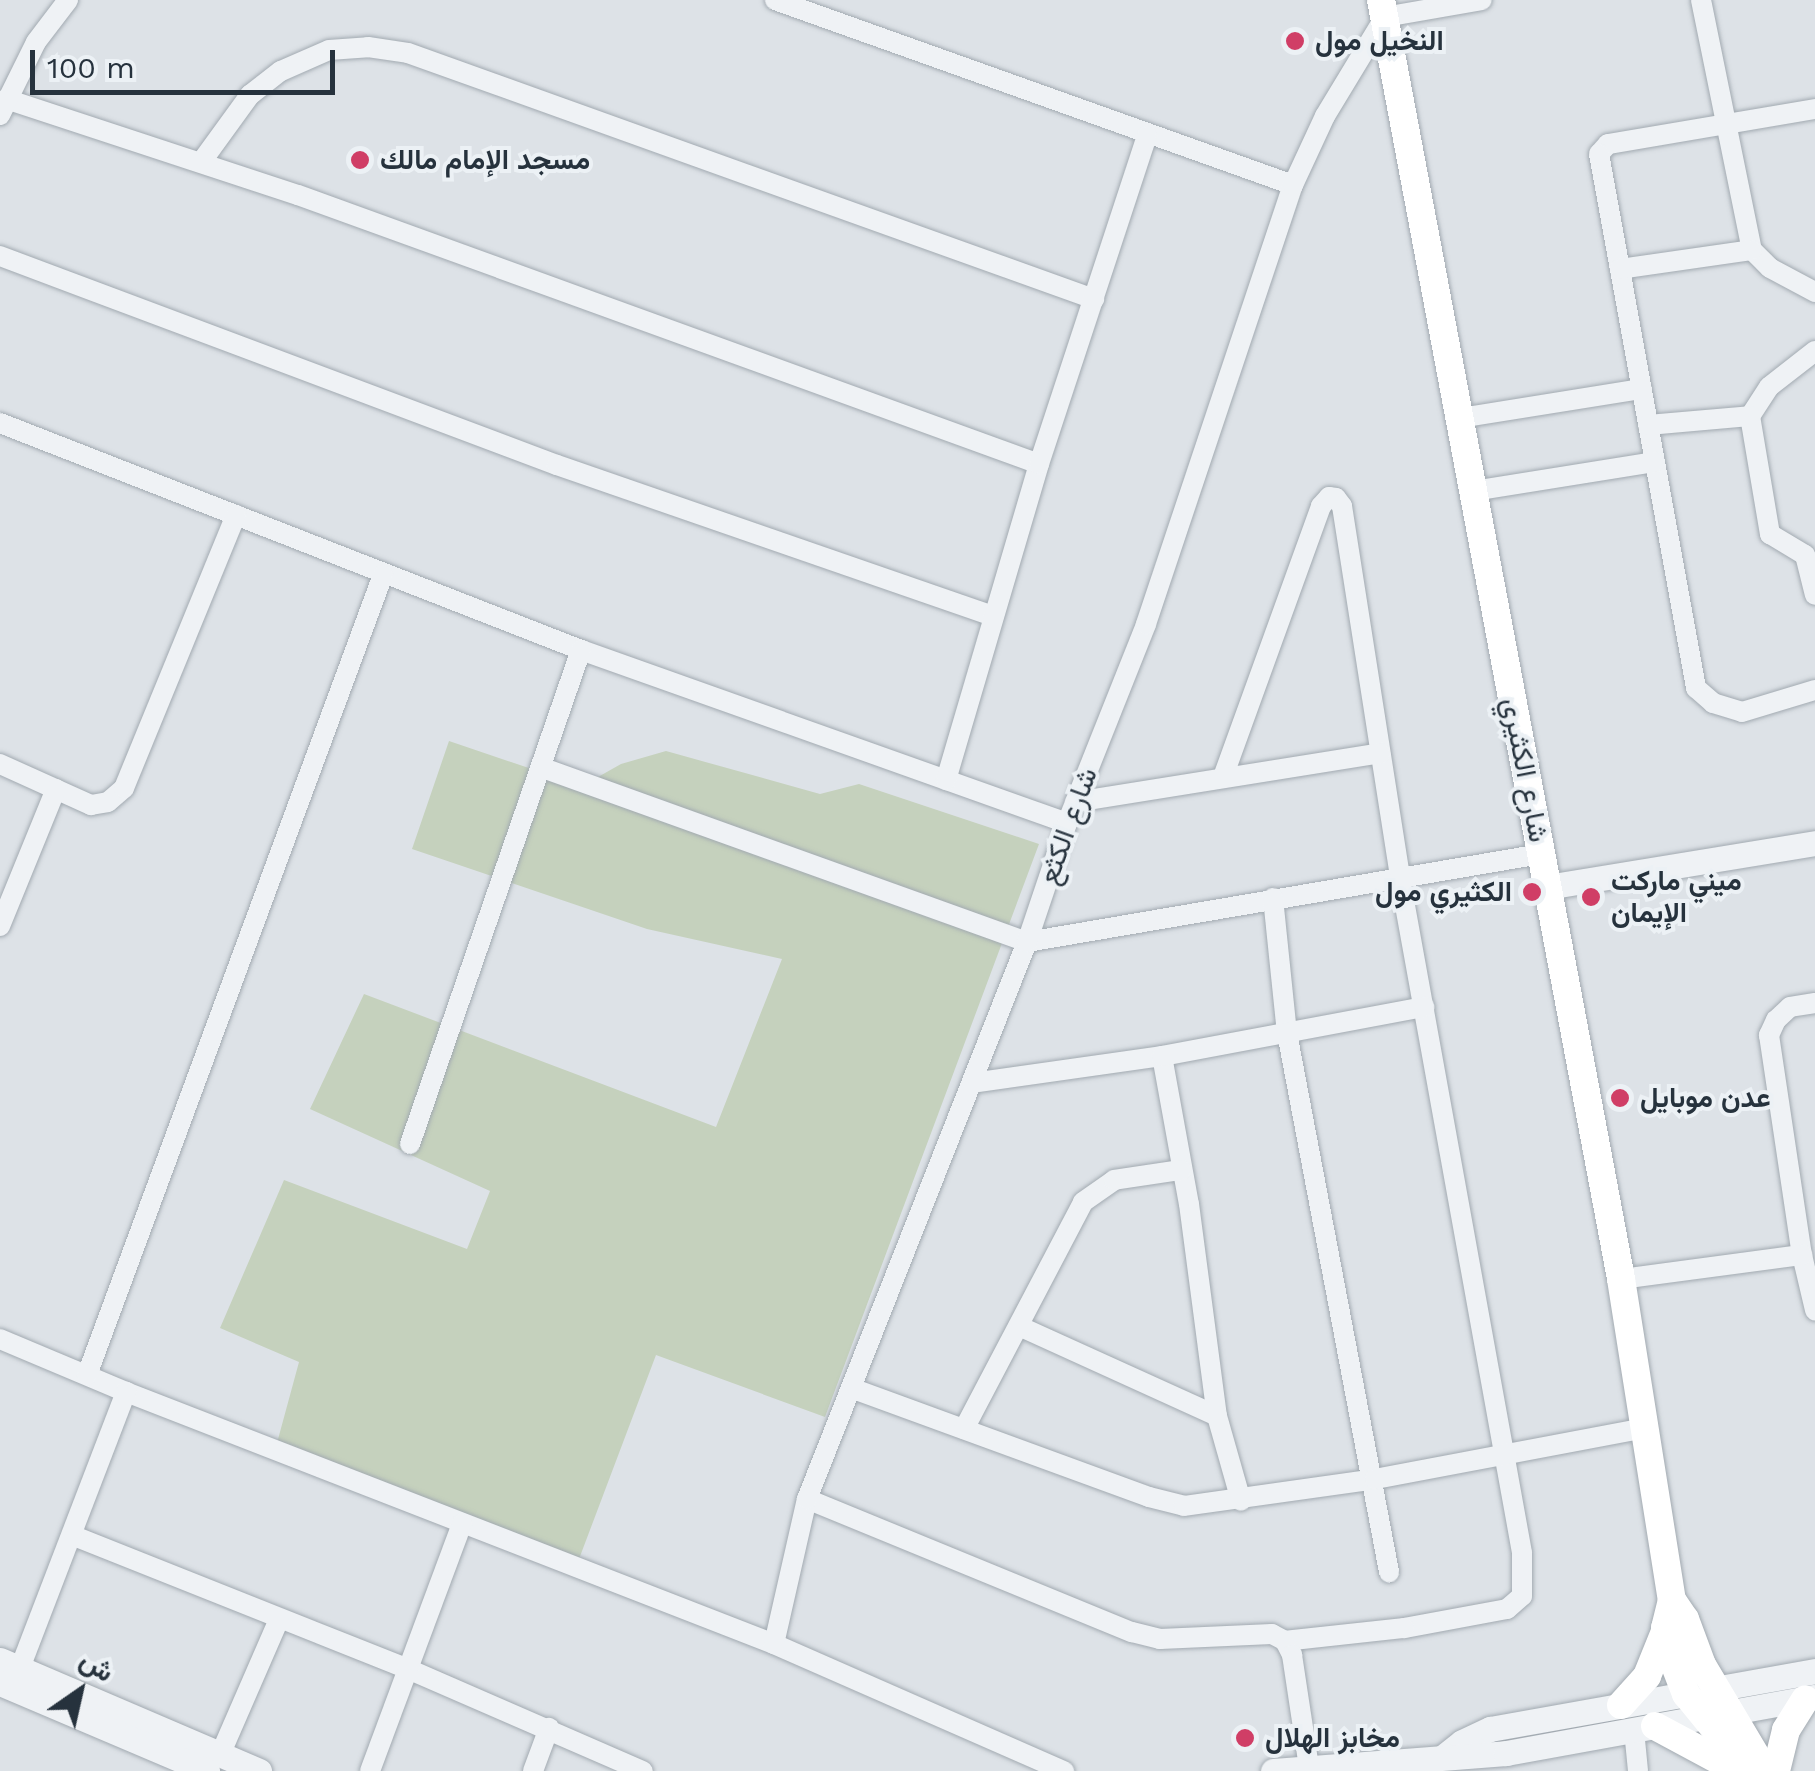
<!DOCTYPE html>
<meta charset="utf-8">
<style>
body{margin:0}
#map{position:relative;width:1815px;height:1771px;overflow:hidden;background:#dde2e7;font-family:"Work Sans",Vazirmatn,sans-serif}
div>[style]{position:absolute}
.green>*{inset:0;background:#c5d1bd}
.roads{filter:drop-shadow(0 0 2px #a2aab1) drop-shadow(0 0 2px #a2aab1)}
.minor>*{height:20px;margin:-10px;padding:0 10px;transform-origin:10px;border-radius:10px;background:#eff2f5}
.tertiary>*{height:25px;margin:-12.5px;padding:0 12.5px;transform-origin:12.5px;border-radius:12.5px;background:#eff2f5}
.secondary>*{height:28px;margin:-14px;padding:0 14px;transform-origin:14px;border-radius:14px;background:#fff}
.dots>*{width:28px;height:28px;translate:-50% -50%;box-sizing:border-box;border:5px solid #ecf1f5;border-radius:50%}
span{translate:-50% -50%;white-space:nowrap;text-align:center;line-height:1.15;-webkit-text-stroke:8px #ecf1f5;paint-order:stroke}
.poi-label{font-size:28px;color:#26323d;font-weight:700}
.left{translate:0 -50%;text-align:left}
.right{translate:-100% -50%;text-align:right}
.street-label{font-size:28px;color:#26323d}
.north{position:absolute;left:30px;top:1641px;width:100px;height:100px;-webkit-text-stroke:8px #ecf1f5;paint-order:stroke;rotate:34deg;font-size:28px;font-weight:700;line-height:40px;text-align:center;color:#26323d}
.north::after{content:'';display:block;margin:auto;width:35px;height:45px;background:#26323d;clip-path:polygon(50% 0,100% 100%,50% 72%,0 100%)}
.scale{position:absolute;left:30px;top:50px;width:305px;height:45px;box-sizing:border-box;border:5px solid #26323d;border-top:0;padding-left:12px;font-size:30px;line-height:35px;white-space:nowrap;color:#26323d;-webkit-text-stroke:8px #ecf1f5;paint-order:stroke}
</style>
<div id="map">
<div class="green">
<div style="clip-path:polygon(449px 741px,582px 786px,621px 764px,666px 751px,820px 794px,859px 784px,1039px 844px,825px 1417px,656px 1355px,576px 1567px,274px 1454px,299px 1362px,220px 1328px,284px 1180px,467px 1249px,490px 1191px,310px 1109px,364px 994px,716px 1127px,782px 959px,647px 929px,412px 849px)"></div>
</div>
<div class="roads">
<div class="minor">
<div style="left:775px;top:0;width:550px;rotate:19.65deg"></div>
<div style="left:1701px;top:0;width:255px;rotate:78.5deg"></div>
<div style="left:1752px;top:250px;width:25px;rotate:45deg"></div>
<div style="left:1770px;top:268px;width:51px;rotate:28.1deg"></div>
<div style="left:6px;top:99px;width:307px;rotate:18.2deg"></div>
<div style="left:298px;top:195px;width:788px;rotate:19.95deg"></div>
<div style="left:1815px;top:109px;width:210px;rotate:170.4deg"></div>
<div style="left:1608px;top:144px;width:13px;rotate:132deg"></div>
<div style="left:1599px;top:154px;width:543px;rotate:79.7deg"></div>
<div style="left:1696px;top:688px;width:23px;rotate:41deg"></div>
<div style="left:1713px;top:703px;width:30px;rotate:17deg"></div>
<div style="left:1742px;top:712px;width:76px;rotate:-16.8deg"></div>
<div style="left:0;top:115px;width:81px;rotate:-63.7deg"></div>
<div style="left:36px;top:42px;width:53px;rotate:-52.7deg"></div>
<div style="left:202px;top:161px;width:82px;rotate:-54deg"></div>
<div style="left:250px;top:95px;width:39px;rotate:-38deg"></div>
<div style="left:281px;top:71px;width:52px;rotate:-23.6deg"></div>
<div style="left:329px;top:50px;width:39px;rotate:-4deg"></div>
<div style="left:368px;top:47px;width:40px;rotate:8.5deg"></div>
<div style="left:408px;top:53px;width:729px;rotate:19.73deg"></div>
<div style="left:0;top:256px;width:595px;rotate:20.57deg"></div>
<div style="left:557px;top:465px;width:462px;rotate:19.1deg"></div>
<div style="left:1620px;top:269px;width:133px;rotate:-8.2deg"></div>
<div style="left:1815px;top:351px;width:58px;rotate:142deg"></div>
<div style="left:1769px;top:387px;width:35px;rotate:123deg"></div>
<div style="left:1750px;top:416px;width:120px;rotate:80.4deg"></div>
<div style="left:1770px;top:534px;width:41px;rotate:31deg"></div>
<div style="left:1805px;top:555px;width:41px;rotate:76deg"></div>
<div style="left:1460px;top:418px;width:184px;rotate:-9.1deg"></div>
<div style="left:0;top:423px;width:624px;rotate:21.34deg"></div>
<div style="left:581px;top:650px;width:516px;rotate:19.59deg"></div>
<div style="left:1648px;top:425px;width:102px;rotate:-5deg"></div>
<div style="left:1473px;top:491px;width:184px;rotate:-9.1deg"></div>
<div style="left:0;top:764px;width:100px;rotate:24.3deg"></div>
<div style="left:91px;top:805px;width:17px;rotate:-10deg"></div>
<div style="left:108px;top:802px;width:21px;rotate:-41deg"></div>
<div style="left:124px;top:788px;width:295px;rotate:-67.7deg"></div>
<div style="left:543px;top:768px;width:514px;rotate:19.77deg"></div>
<div style="left:1027px;top:942px;width:521px;rotate:-9.72deg"></div>
<div style="left:1223px;top:777px;width:288px;rotate:-70.1deg"></div>
<div style="left:1321px;top:506px;width:12px;rotate:-48deg"></div>
<div style="left:1329px;top:497px;width:7px;rotate:8deg"></div>
<div style="left:1336px;top:498px;width:10px;rotate:53deg"></div>
<div style="left:1342px;top:506px;width:376px;rotate:81.1deg"></div>
<div style="left:1400px;top:878px;width:686px;rotate:79.75deg"></div>
<div style="left:1522px;top:1553px;width:43px;rotate:90deg"></div>
<div style="left:1522px;top:1596px;width:20px;rotate:139deg"></div>
<div style="left:1507px;top:1609px;width:105px;rotate:169.5deg"></div>
<div style="left:1404px;top:1628px;width:120px;rotate:173.8deg"></div>
<div style="left:946px;top:780px;width:329px;rotate:-73.6deg"></div>
<div style="left:1039px;top:464px;width:345px;rotate:-71.8deg"></div>
<div style="left:1075px;top:802px;width:309px;rotate:-9.1deg"></div>
<div style="left:1273px;top:898px;width:136px;rotate:84.1deg"></div>
<div style="left:1287px;top:1033px;width:549px;rotate:79.28deg"></div>
<div style="left:0;top:926px;width:148px;rotate:-67.8deg"></div>
<div style="left:1815px;top:1003px;width:25px;rotate:171deg"></div>
<div style="left:1790px;top:1007px;width:19px;rotate:137deg"></div>
<div style="left:1776px;top:1020px;width:17px;rotate:115deg"></div>
<div style="left:1769px;top:1035px;width:222px;rotate:81.5deg"></div>
<div style="left:1802px;top:1255px;width:57px;rotate:76.7deg"></div>
<div style="left:1162px;top:1056px;width:150px;rotate:79.7deg"></div>
<div style="left:1189px;top:1204px;width:214px;rotate:82.5deg"></div>
<div style="left:1217px;top:1416px;width:88px;rotate:74.2deg"></div>
<div style="left:972px;top:1083px;width:192px;rotate:-8.1deg"></div>
<div style="left:1162px;top:1056px;width:267px;rotate:-10.6deg"></div>
<div style="left:410px;top:1144px;width:523px;rotate:-70.91deg"></div>
<div style="left:1621px;top:1279px;width:183px;rotate:-7.6deg"></div>
<div style="left:1021px;top:1327px;width:215px;rotate:24.4deg"></div>
<div style="left:0;top:1339px;width:137px;rotate:22.8deg"></div>
<div style="left:126px;top:1392px;width:695px;rotate:21.25deg"></div>
<div style="left:774px;top:1644px;width:317px;rotate:23.7deg"></div>
<div style="left:87px;top:1375px;width:853px;rotate:-69.7deg"></div>
<div style="left:851px;top:1388px;width:317px;rotate:20.1deg"></div>
<div style="left:1149px;top:1497px;width:36px;rotate:14deg"></div>
<div style="left:1184px;top:1506px;width:193px;rotate:-8deg"></div>
<div style="left:1375px;top:1479px;width:275px;rotate:-10.7deg"></div>
<div style="left:964px;top:1429px;width:256px;rotate:-62.3deg"></div>
<div style="left:1083px;top:1202px;width:38px;rotate:-35deg"></div>
<div style="left:1114px;top:1180px;width:68px;rotate:-8.5deg"></div>
<div style="left:807px;top:1499px;width:351px;rotate:22.3deg"></div>
<div style="left:1132px;top:1632px;width:29px;rotate:14deg"></div>
<div style="left:1160px;top:1639px;width:112px;rotate:-2.6deg"></div>
<div style="left:1272px;top:1634px;width:15px;rotate:28deg"></div>
<div style="left:1285px;top:1641px;width:16px;rotate:63deg"></div>
<div style="left:1292px;top:1655px;width:113px;rotate:81.4deg"></div>
<div style="left:74px;top:1536px;width:360px;rotate:21.7deg"></div>
<div style="left:408px;top:1669px;width:256px;rotate:23.5deg"></div>
<div style="left:774px;top:1644px;width:149px;rotate:-77.2deg"></div>
<div style="left:807px;top:1499px;width:599px;rotate:-68.45deg"></div>
<div style="left:1027px;top:942px;width:126px;rotate:-71.4deg"></div>
<div style="left:1067px;top:823px;width:214px;rotate:-68.3deg"></div>
<div style="left:1146px;top:624px;width:463px;rotate:-71.5deg"></div>
<div style="left:1293px;top:185px;width:76px;rotate:-65.1deg"></div>
<div style="left:1325px;top:116px;width:116px;rotate:-58.8deg"></div>
<div style="left:1385px;top:17px;width:98px;rotate:-9.9deg"></div>
<div style="left:20px;top:1668px;width:296px;rotate:-69deg"></div>
<div style="left:1634px;top:1730px;width:41px;rotate:84.4deg"></div>
<div style="left:220px;top:1755px;width:148px;rotate:-66.5deg"></div>
<div style="left:370px;top:1771px;width:264px;rotate:-69.6deg"></div>
<div style="left:533px;top:1771px;width:46px;rotate:-69.6deg"></div>
</div>
<div class="tertiary">
<div style="left:1547px;top:887px;width:272px;rotate:-9.3deg"></div>
<div style="left:0;top:1660px;width:282px;rotate:23.2deg"></div>
<div style="left:0;top:1683px;width:225px;rotate:23deg"></div>
<div style="left:1443px;top:1757px;width:24px;rotate:-38deg"></div>
<div style="left:1462px;top:1742px;width:31px;rotate:-25deg"></div>
<div style="left:1490px;top:1729px;width:330px;rotate:-10.1deg"></div>
<div style="left:1273px;top:1771px;width:234px;rotate:-4.4deg"></div>
<div style="left:1506px;top:1753px;width:314px;rotate:-10.3deg"></div>
</div>
<div class="secondary">
<div style="left:1381px;top:0;width:1301px;rotate:79.37deg"></div>
<div style="left:1621px;top:1279px;width:325px;rotate:81deg"></div>
<div style="left:1672px;top:1600px;width:29px;rotate:104deg"></div>
<div style="left:1665px;top:1628px;width:17px;rotate:83deg"></div>
<div style="left:1667px;top:1645px;width:53px;rotate:68.8deg"></div>
<div style="left:1686px;top:1694px;width:99px;rotate:50.7deg"></div>
<div style="left:1672px;top:1600px;width:23px;rotate:56deg"></div>
<div style="left:1685px;top:1619px;width:49px;rotate:69.7deg"></div>
<div style="left:1702px;top:1665px;width:123px;rotate:59.3deg"></div>
<div style="left:1621px;top:1705px;width:39px;rotate:-48deg"></div>
<div style="left:1647px;top:1676px;width:45px;rotate:-68deg"></div>
<div style="left:1655px;top:1726px;width:95px;rotate:28.2deg"></div>
<div style="left:1776px;top:1771px;width:42px;rotate:-76.3deg"></div>
<div style="left:1786px;top:1730px;width:36px;rotate:-58deg"></div>
</div>
</div>
<div class="dots">
<div style="left:1295px;top:41px;background:#d03e66"></div>
<div style="left:360px;top:160px;background:#d03e66"></div>
<div style="left:1532px;top:892px;background:#d03e66"></div>
<div style="left:1591px;top:897px;background:#d03e66"></div>
<div style="left:1620px;top:1098px;background:#d03e66"></div>
<div style="left:1245px;top:1738px;background:#d03e66"></div>
</div>
<div class="poi-label">
<span class="left" style="left:1315px;top:41px">النخيل مول</span>
<span class="left" style="left:380px;top:160px">مسجد الإمام مالك</span>
<span class="left" style="left:1611px;top:897px">ميني ماركت<br>الإيمان</span>
<span class="right" style="left:1512px;top:892px">الكثيري مول</span>
<span class="left" style="left:1640px;top:1098px">عدن موبايل</span>
<span class="left" style="left:1265px;top:1738px">مخابز الهلال</span>
</div>
<div class="street-label">
<span style="left:1525px;top:770px;rotate:79deg">شارع الكثيري</span>
<span style="left:1068px;top:826px;rotate:-70deg">شارع الكثع</span>
</div>
<div class="north">ش</div>
<div class="scale">100 m</div>
</div>
